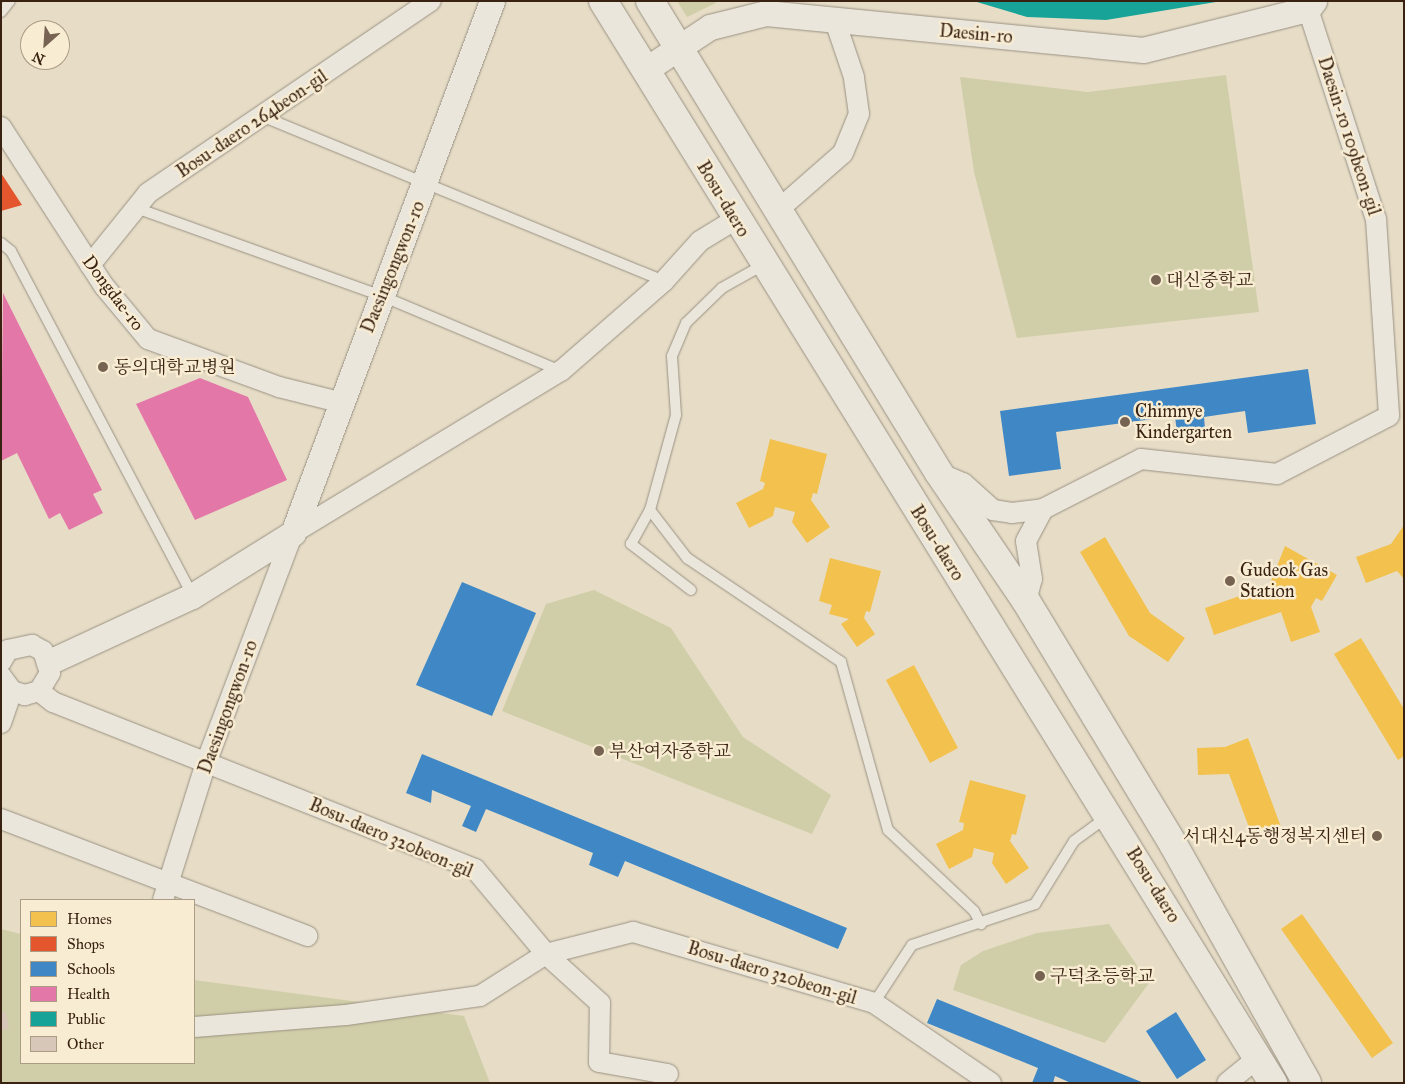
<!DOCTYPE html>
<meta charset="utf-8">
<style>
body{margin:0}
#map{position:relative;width:1405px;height:1084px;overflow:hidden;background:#e7ddc7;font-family:"IM FELL Great Primer","Noto Serif KR",serif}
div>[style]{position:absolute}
.green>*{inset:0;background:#d0cea8}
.homes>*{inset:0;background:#f2c14e}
.shops>*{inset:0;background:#e4572e}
.schools>*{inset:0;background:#3f88c5}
.health>*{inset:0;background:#e377a8}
.public>*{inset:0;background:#17a398}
.building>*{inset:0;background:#d6c7b8}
.roads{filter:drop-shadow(0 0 1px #999182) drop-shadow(0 0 1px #999182)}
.service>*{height:10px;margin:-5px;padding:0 5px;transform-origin:5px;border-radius:5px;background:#ebe6db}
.minor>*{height:20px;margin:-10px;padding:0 10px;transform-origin:10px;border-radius:10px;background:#ebe6db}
.tertiary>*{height:25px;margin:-12.5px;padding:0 12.5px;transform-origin:12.5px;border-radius:12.5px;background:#ebe6db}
.secondary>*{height:28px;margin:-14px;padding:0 14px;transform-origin:14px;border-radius:14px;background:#ebe6db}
.dots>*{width:14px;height:14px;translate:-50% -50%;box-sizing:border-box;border:2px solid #f8ecd2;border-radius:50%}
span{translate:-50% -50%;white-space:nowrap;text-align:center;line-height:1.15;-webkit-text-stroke:5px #f8ecd2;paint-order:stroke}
.street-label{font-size:18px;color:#392212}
.poi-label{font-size:18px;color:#392212}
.left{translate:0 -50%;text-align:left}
.right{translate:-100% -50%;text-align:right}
.frame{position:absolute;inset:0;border:2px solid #392212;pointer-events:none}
.legend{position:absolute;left:20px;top:899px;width:175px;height:165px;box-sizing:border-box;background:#f8ecd2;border:1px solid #ac9b85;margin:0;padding:6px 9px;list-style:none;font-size:15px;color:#392212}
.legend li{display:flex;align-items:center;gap:10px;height:25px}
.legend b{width:25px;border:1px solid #ac9b85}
.north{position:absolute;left:20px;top:20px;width:50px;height:50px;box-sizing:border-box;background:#f8ecd2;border:1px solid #ac9b85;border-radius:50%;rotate:206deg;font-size:14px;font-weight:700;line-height:20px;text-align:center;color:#392212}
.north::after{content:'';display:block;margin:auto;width:18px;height:22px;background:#766351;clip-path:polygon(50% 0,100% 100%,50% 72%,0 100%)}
</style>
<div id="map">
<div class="green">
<div style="clip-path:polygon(677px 1px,713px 1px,716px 3px,687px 17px)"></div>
<div style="clip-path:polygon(1226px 75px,1259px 312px,1017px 338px,974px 172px,960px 77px,1088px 92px)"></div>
<div style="clip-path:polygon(594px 590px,671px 628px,743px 737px,831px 795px,812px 834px,502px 711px,546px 604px)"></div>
<div style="clip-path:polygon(1109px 924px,1149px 983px,1105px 1043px,953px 990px,961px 965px,983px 951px,1037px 933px)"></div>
<div style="clip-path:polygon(1px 929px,21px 934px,21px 1063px,194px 1063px,194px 980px,464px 1016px,490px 1083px,1px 1083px)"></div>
</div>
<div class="homes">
<div style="clip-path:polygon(770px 439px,827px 454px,817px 494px,813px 493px,811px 500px,830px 527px,807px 543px,792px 522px,795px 512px,775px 507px,773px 516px,749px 528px,736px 503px,763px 489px,765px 483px,760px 481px)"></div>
<div style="clip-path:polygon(1404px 525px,1404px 579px,1397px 571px,1366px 583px,1356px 557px,1391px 544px)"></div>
<div style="clip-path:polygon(1105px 537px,1150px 613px,1185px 638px,1168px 662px,1129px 636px,1080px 552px)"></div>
<div style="clip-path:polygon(1285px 546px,1337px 575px,1322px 601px,1316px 598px,1311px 607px,1320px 632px,1291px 642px,1281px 612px,1214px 635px,1205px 608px,1269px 586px)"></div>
<div style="clip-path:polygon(830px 558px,881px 571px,870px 612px,866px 611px,864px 618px,875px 634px,857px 647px,841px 624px,849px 619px,829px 614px,832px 605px,819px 601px)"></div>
<div style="clip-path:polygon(1361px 638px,1404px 709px,1404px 756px,1398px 760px,1334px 654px)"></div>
<div style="clip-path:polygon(914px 665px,958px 748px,930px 763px,886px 680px)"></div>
<div style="clip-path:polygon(1248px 738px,1281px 827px,1253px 838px,1229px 774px,1198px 775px,1197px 748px,1225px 747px)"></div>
<div style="clip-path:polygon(970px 780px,1026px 795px,1016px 835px,1012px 834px,1010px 841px,1029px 868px,1006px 884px,992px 863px,994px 853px,974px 848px,972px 857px,949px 869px,936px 844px,963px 830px,964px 823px,959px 822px)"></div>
<div style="clip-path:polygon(1302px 914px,1393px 1043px,1372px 1058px,1281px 929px)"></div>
</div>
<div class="shops">
<div style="clip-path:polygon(1px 173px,22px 205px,1px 211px)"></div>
</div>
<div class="schools">
<div style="clip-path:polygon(1308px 369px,1316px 424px,1248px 433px,1245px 411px,1204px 417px,1205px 429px,1177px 433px,1175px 416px,1056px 432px,1061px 469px,1009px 476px,1000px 411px)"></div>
<div style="clip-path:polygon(462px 582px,536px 613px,492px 716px,416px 685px)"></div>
<div style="clip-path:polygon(422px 754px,847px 928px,838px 949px,625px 861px,618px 877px,589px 865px,593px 853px,486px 809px,476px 832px,462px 826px,471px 806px,432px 790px,431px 803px,406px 793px)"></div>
<div style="clip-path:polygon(937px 999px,1144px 1083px,1071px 1083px,1055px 1076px,1053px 1083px,1032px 1083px,1038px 1068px,927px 1023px)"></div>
<div style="clip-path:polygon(1176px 1012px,1206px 1060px,1177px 1079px,1146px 1031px)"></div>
</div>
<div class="health">
<div style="clip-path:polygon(3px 293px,102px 490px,93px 494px,103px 513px,69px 530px,60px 513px,49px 519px,17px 453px,1px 461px)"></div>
<div style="clip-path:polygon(200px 378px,248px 397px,287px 480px,195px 520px,136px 404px)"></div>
</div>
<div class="public">
<div style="clip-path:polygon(977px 2px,1216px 1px,1216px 2px,1106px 20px,1027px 17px)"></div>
</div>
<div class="building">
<div style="clip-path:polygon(6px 1012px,9px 1029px,1px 1030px,1px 1013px)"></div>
</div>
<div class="roads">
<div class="service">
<div style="left:1px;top:12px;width:14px;rotate:-51deg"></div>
<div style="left:264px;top:117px;width:432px;rotate:22.3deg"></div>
<div style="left:139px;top:209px;width:258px;rotate:19.7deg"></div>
<div style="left:382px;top:296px;width:193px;rotate:22.8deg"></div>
<div style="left:1px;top:243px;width:13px;rotate:39deg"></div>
<div style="left:11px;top:251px;width:389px;rotate:62.2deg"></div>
<div style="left:650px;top:510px;width:61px;rotate:52.4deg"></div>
<div style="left:687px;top:558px;width:186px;rotate:34deg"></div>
<div style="left:841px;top:662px;width:174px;rotate:74.4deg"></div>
<div style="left:888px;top:830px;width:118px;rotate:43.3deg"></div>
<div style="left:974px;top:911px;width:15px;rotate:62deg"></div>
<div style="left:691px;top:590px;width:76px;rotate:-142.5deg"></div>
<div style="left:631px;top:544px;width:39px;rotate:-61deg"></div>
<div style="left:650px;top:510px;width:98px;rotate:-74.7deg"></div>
<div style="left:676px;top:415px;width:59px;rotate:-93.9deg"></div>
<div style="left:672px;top:356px;width:36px;rotate:-67deg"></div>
<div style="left:686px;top:323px;width:50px;rotate:-44.2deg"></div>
<div style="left:722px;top:288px;width:47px;rotate:-29.3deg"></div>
<div style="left:874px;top:1003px;width:69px;rotate:-56.8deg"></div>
<div style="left:912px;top:945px;width:130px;rotate:-18.4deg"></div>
<div style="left:1035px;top:904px;width:74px;rotate:-58.2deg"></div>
<div style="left:1074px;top:841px;width:41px;rotate:-36deg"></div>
</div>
<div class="minor">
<div style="left:1308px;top:9px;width:221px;rotate:72.1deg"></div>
<div style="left:1376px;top:219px;width:197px;rotate:86.2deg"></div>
<div style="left:1px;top:127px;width:189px;rotate:57.1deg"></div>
<div style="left:104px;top:286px;width:69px;rotate:50.3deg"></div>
<div style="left:148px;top:339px;width:140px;rotate:20.1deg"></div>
<div style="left:279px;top:387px;width:62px;rotate:14deg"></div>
<div style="left:778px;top:210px;width:86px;rotate:-41.2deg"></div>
<div style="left:843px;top:153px;width:42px;rotate:-67.7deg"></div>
<div style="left:859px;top:114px;width:37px;rotate:-98deg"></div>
<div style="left:854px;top:77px;width:59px;rotate:-108.7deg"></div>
<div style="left:90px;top:265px;width:92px;rotate:-51.1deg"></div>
<div style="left:148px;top:193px;width:342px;rotate:-34.2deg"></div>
<div style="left:939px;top:473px;width:26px;rotate:23deg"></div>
<div style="left:963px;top:483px;width:40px;rotate:42deg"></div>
<div style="left:993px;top:510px;width:19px;rotate:9deg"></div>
<div style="left:1012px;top:513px;width:31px;rotate:-7deg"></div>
<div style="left:1043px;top:509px;width:110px;rotate:-27deg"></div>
<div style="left:1141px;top:459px;width:137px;rotate:6.3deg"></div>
<div style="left:1277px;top:474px;width:126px;rotate:-27.4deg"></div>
<div style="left:1026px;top:601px;width:23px;rotate:-75deg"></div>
<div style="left:1032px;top:579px;width:38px;rotate:-99deg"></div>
<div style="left:1026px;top:541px;width:36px;rotate:-62deg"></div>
<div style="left:1px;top:662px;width:14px;rotate:-60deg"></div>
<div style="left:8px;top:650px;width:25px;rotate:-12deg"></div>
<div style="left:32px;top:645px;width:13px;rotate:29deg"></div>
<div style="left:43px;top:651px;width:23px;rotate:72deg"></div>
<div style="left:50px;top:673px;width:21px;rotate:121deg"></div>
<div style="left:39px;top:691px;width:15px;rotate:164deg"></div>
<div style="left:25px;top:695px;width:14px;rotate:-163deg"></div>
<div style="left:12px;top:691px;width:19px;rotate:-126deg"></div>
<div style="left:39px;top:691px;width:18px;rotate:38deg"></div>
<div style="left:53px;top:702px;width:454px;rotate:21.6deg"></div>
<div style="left:475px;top:869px;width:111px;rotate:50.1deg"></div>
<div style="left:546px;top:954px;width:90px;rotate:-14.2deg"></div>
<div style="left:633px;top:932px;width:251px;rotate:16.4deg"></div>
<div style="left:874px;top:1003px;width:142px;rotate:34.4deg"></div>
<div style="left:1px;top:723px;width:34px;rotate:-71deg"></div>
<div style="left:1px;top:819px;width:328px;rotate:20.9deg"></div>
<div style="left:163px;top:900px;width:144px;rotate:-72.6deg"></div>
<div style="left:206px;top:763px;width:246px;rotate:-69.3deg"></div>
<div style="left:293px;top:533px;width:313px;rotate:-31.2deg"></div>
<div style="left:561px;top:371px;width:137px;rotate:-41.1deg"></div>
<div style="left:664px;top:281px;width:54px;rotate:-48deg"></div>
<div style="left:700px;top:241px;width:42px;rotate:-31.4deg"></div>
<div style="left:194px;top:1027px;width:152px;rotate:-4.5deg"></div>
<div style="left:346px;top:1015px;width:135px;rotate:-8.1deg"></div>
<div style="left:480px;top:996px;width:78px;rotate:-32.5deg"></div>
<div style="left:546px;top:954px;width:73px;rotate:42.2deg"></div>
<div style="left:600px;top:1003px;width:59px;rotate:91deg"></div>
<div style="left:599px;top:1062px;width:70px;rotate:9.9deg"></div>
<div style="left:1227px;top:1083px;width:41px;rotate:-39.1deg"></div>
</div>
<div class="tertiary">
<div style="left:645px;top:70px;width:78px;rotate:-33.5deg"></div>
<div style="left:710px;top:27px;width:58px;rotate:-14deg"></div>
<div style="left:766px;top:13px;width:379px;rotate:5.6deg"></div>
<div style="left:1143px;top:50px;width:170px;rotate:-14deg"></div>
<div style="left:1308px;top:9px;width:10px;rotate:-53deg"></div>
<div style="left:49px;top:662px;width:157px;rotate:-24.8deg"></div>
<div style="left:192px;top:596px;width:119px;rotate:-32deg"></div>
<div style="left:293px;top:533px;width:568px;rotate:-69.49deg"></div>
</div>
<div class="secondary">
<div style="left:603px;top:1px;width:1273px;rotate:58.23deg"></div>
<div style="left:650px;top:1px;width:553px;rotate:58.52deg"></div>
<div style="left:939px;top:473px;width:155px;rotate:55.8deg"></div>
<div style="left:1026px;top:601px;width:284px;rotate:58.8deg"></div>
<div style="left:1173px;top:844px;width:274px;rotate:60.7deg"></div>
</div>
</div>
<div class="dots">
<div style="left:1156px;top:280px;background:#766351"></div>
<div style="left:103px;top:367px;background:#766351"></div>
<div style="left:1125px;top:422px;background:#766351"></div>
<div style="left:1230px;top:581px;background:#766351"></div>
<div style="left:599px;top:751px;background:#766351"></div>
<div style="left:1377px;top:836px;background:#766351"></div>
<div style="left:1040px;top:976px;background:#766351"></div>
</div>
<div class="street-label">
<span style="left:976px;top:34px;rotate:5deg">Daesin-ro</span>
<span style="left:252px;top:124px;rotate:-34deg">Bosu-daero 264beon-gil</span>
<span style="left:1349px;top:136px;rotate:72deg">Daesin-ro 109beon-gil</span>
<span style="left:723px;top:199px;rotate:59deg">Bosu-daero</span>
<span style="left:393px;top:267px;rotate:-68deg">Daesingongwon-ro</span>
<span style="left:113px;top:293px;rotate:53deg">Dongdae-ro</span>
<span style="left:937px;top:543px;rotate:58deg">Bosu-daero</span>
<span style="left:228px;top:707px;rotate:-70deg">Daesingongwon-ro</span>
<span style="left:391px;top:838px;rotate:23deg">Bosu-daero 320beon-gil</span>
<span style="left:1153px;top:885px;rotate:58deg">Bosu-daero</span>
<span style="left:772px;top:973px;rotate:17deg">Bosu-daero 320beon-gil</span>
</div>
<div class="poi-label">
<span class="left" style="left:1166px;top:280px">대신중학교</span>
<span class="left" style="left:114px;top:367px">동의대학교병원</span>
<span class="left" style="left:1135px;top:422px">Chimnye<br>Kindergarten</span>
<span class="left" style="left:1240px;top:581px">Gudeok Gas<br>Station</span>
<span class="left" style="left:609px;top:751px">부산여자중학교</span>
<span class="right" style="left:1367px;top:836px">서대신4동행정복지센터</span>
<span class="left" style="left:1050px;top:976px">구덕초등학교</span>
</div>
<div class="frame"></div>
<ul class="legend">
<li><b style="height:14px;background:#f2c14e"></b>Homes</li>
<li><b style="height:14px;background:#e4572e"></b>Shops</li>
<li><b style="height:14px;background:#3f88c5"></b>Schools</li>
<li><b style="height:14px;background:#e377a8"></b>Health</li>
<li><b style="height:14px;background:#17a398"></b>Public</li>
<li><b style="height:14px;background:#d6c7b8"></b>Other</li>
</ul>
<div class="north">N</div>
</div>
